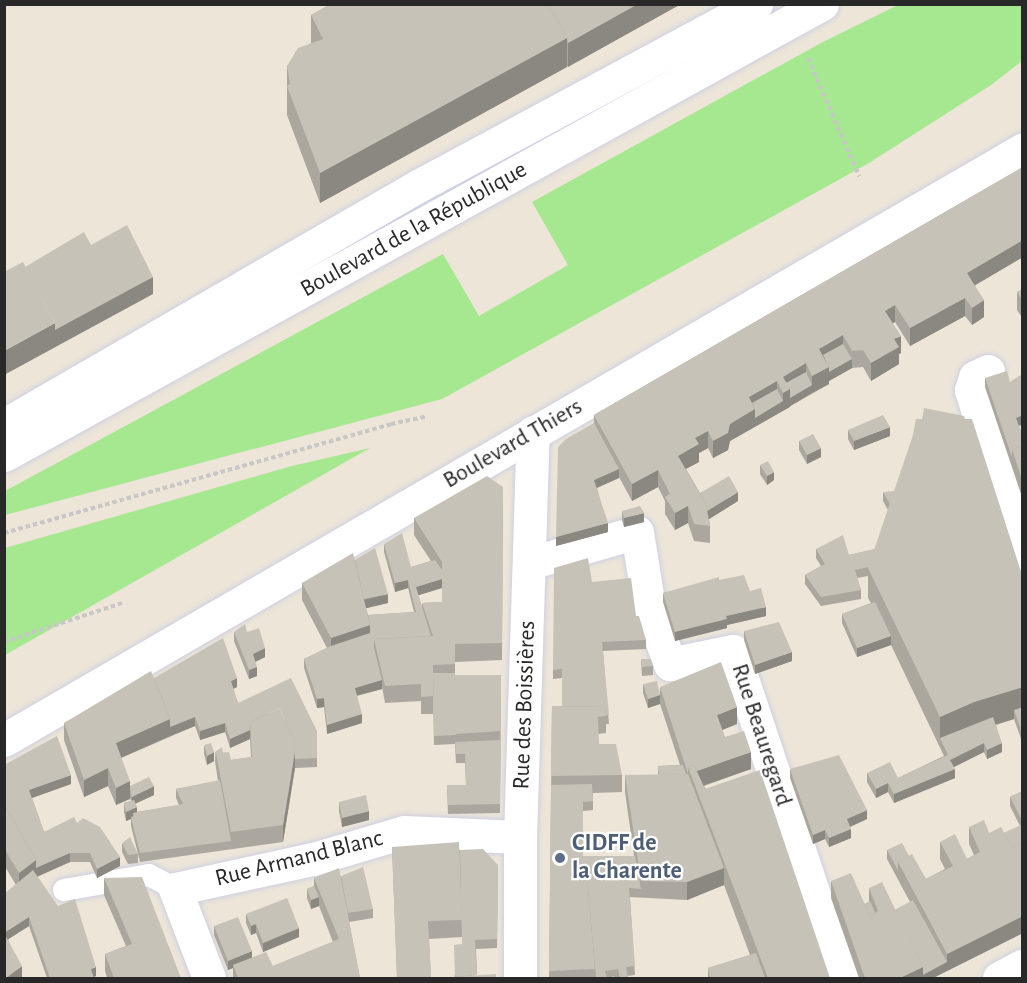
<!DOCTYPE html>
<meta charset="utf-8">
<style>
body{margin:0}
#map{position:relative;width:1027px;height:983px;overflow:hidden;background:#ece5d8;font-family:"Alegreya Sans",sans-serif}
div>[style]{position:absolute}
.green>*{inset:0;background:#a6e88f}
.path>*{height:4px;margin-top:-2px;transform-origin:0;background:repeating-linear-gradient(90deg,#c7c7c7 0 4.5px,transparent 0 7.5px)}
.roads{filter:drop-shadow(0 0 2px #cdcfe3) drop-shadow(0 0 2px #cdcfe3)}
.lane>*{height:22px;margin:-11px;padding:0 11px;transform-origin:11px;border-radius:11px;background:#fff}
.street>*{height:33px;margin:-16.5px;padding:0 16.5px;transform-origin:16.5px;border-radius:16.5px;background:#fff}
.secondary>*{height:33px;margin:-16.5px;padding:0 16.5px;transform-origin:16.5px;border-radius:16.5px;background:#fff}
.wall>*{inset:0;background:#aba79e}
.shaded-wall>*{inset:0;background:#8b8881}
.building>*{inset:0;background:#c7c2b8}
.dots>*{width:16px;height:16px;translate:-50% -50%;box-sizing:border-box;border:3px solid #fff;border-radius:50%}
span{translate:-50% -50%;white-space:nowrap;text-align:center;line-height:1.15;-webkit-text-stroke:4.5px #fff;paint-order:stroke}
.street-label{font-size:24px;color:#282828}
.service-label{font-size:24px;color:#4e5e75;font-weight:700}
.left{translate:0 -50%;text-align:left}
.frame{position:absolute;inset:0;border:6px solid #282828;pointer-events:none}
</style>
<div id="map">
<div class="green">
<div style="clip-path:polygon(900px 4px,1022px 5px,1022px 61px,991px 85px,869px 163px,442px 399px,5px 515px,5px 491px,443px 254px,479px 316px,568px 265px,532px 202px,821px 43px)"></div>
<div style="clip-path:polygon(370px 448px,5px 655px,5px 548px,292px 466px)"></div>
</div>
<div class="path">
<div style="left:808px;top:58px;width:129px;rotate:66.6deg"></div>
<div style="left:4px;top:533px;width:402px;rotate:-15.7deg"></div>
<div style="left:391px;top:424px;width:35px;rotate:-12deg"></div>
<div style="left:4px;top:642px;width:124px;rotate:-18.3deg"></div>
</div>
<div class="roads">
<div class="lane">
<div style="left:64px;top:890px;width:86px;rotate:-10deg"></div>
<div style="left:149px;top:875px;width:30px;rotate:28deg"></div>
</div>
<div class="street">
<div style="left:988px;top:371px;width:14px;rotate:155deg"></div>
<div style="left:975px;top:377px;width:14px;rotate:107deg"></div>
<div style="left:971px;top:390px;width:172px;rotate:72.7deg"></div>
<div style="left:530px;top:563px;width:111px;rotate:-16.2deg"></div>
<div style="left:637px;top:532px;width:76px;rotate:80.9deg"></div>
<div style="left:649px;top:607px;width:61px;rotate:69.8deg"></div>
<div style="left:670px;top:664px;width:64px;rotate:-11.7deg"></div>
<div style="left:733px;top:651px;width:345px;rotate:71.6deg"></div>
<div style="left:4px;top:740px;width:1177px;rotate:-30.1deg"></div>
<div style="left:209px;top:978px;width:95px;rotate:-110.9deg"></div>
<div style="left:175px;top:889px;width:141px;rotate:-12.3deg"></div>
<div style="left:313px;top:859px;width:95px;rotate:-16.5deg"></div>
<div style="left:404px;top:832px;width:116px;rotate:2.5deg"></div>
<div style="left:520px;top:978px;width:141px;rotate:-90deg"></div>
<div style="left:520px;top:837px;width:405px;rotate:-88.2deg"></div>
<div style="left:999px;top:978px;width:26px;rotate:-28deg"></div>
</div>
<div class="secondary">
<div style="left:4px;top:425px;width:478px;rotate:-30deg"></div>
<div style="left:418px;top:186px;width:384px;rotate:-28.3deg"></div>
<div style="left:4px;top:455px;width:934px;rotate:-28.87deg"></div>
</div>
</div>
<div class="wall">
<div style="clip-path:polygon(331px 4px,681px 4px,320px 203px,287px 115px,287px 66px,311px 43px,311px 15px)"></div>
<div style="clip-path:polygon(1023px 167px,1023px 257px,975px 285px,984px 317px,972px 325px,965px 316px,910px 346px,895px 322px,893px 323px,901px 353px,899px 354px,899px 364px,871px 381px,863px 367px,852px 368px,829px 381px,829px 384px,730px 441px,728px 450px,713px 458px,708px 448px,699px 453px,699px 462px,686px 469px,700px 493px,738px 501px,709px 519px,710px 526px,710px 543px,694px 541px,688px 523px,675px 530px,665px 514px,665px 501px,658px 487px,632px 501px,619px 477px,619px 478px,597px 488px,608px 532px,556px 546px,594px 423px,594px 415px)"></div>
<div style="clip-path:polygon(1023px 289px,1023px 319px,1017px 310px,1017px 292px)"></div>
<div style="clip-path:polygon(1023px 374px,1023px 424px,1019px 426px,1023px 437px,1023px 500px,985px 387px,985px 378px,1010px 382px)"></div>
<div style="clip-path:polygon(848px 430px,890px 436px,854px 450px,848px 439px)"></div>
<div style="clip-path:polygon(799px 441px,821px 457px,807px 464px,799px 450px)"></div>
<div style="clip-path:polygon(760px 465px,774px 480px,767px 485px,760px 474px)"></div>
<div style="clip-path:polygon(evenodd,503px 487px,502px 660px,455px 662px,455px 675px,501px 675px,500px 813px,448px 814px,447px 785px,466px 785px,465px 763px,456px 763px,455px 744px,434px 745px,433px 682px,433px 714px,421px 714px,421px 701px,385px 703px,382px 687px,382px 689px,357px 696px,362px 723px,327px 734px,324px 707px,317px 708px,304px 668px,304px 659px,327px 648px,302px 600px,302px 583px,355px 560px,388px 603px,366px 608px,368px 615px,414px 612px,408px 588px,395px 592px,384px 552px,384px 544px,411px 567px,431px 561px,414px 535px,414px 518px,503px 487px,442px 588px,442px 602px,422px 603px,422px 607px,418px 595px,442px 588px)"></div>
<div style="clip-path:polygon(883px 492px,1023px 578px,1023px 738px,1021px 739px,1014px 719px,996px 725px,1002px 752px,987px 759px,984px 752px,954px 767px,955px 778px,894px 803px,888px 792px,876px 798px,867px 782px,867px 773px,898px 778px,944px 756px,891px 645px,857px 657px,842px 623px,842px 614px,871px 603px,868px 598px,868px 576px,857px 578px,861px 590px,861px 599px,821px 606px,805px 584px,805px 575px,821px 566px,816px 558px,816px 549px,849px 555px,875px 549px,888px 510px,883px 501px)"></div>
<div style="clip-path:polygon(622px 511px,644px 522px,624px 527px,622px 520px)"></div>
<div style="clip-path:polygon(719px 580px,750px 591px,766px 616px,727px 625px,727px 628px,675px 641px,663px 602px,663px 593px)"></div>
<div style="clip-path:polygon(592px 582px,636px 616px,646px 640px,646px 649px,603px 651px,609px 724px,606px 724px,606px 733px,598px 734px,599px 744px,622px 775px,622px 792px,593px 793px,593px 810px,583px 811px,583px 856px,634px 856px,625px 792px,625px 775px,658px 775px,658px 766px,680px 765px,660px 704px,648px 708px,643px 693px,643px 684px,660px 695px,660px 687px,737px 724px,722px 730px,725px 737px,751px 769px,704px 786px,830px 978px,708px 978px,708px 968px,750px 955px,724px 885px,687px 900px,630px 897px,635px 975px,627px 976px,628px 978px,549px 978px,552px 706px,562px 706px,562px 678px,553px 679px,553px 670px)"></div>
<div style="clip-path:polygon(744px 631px,792px 661px,755px 674px,744px 640px)"></div>
<div style="clip-path:polygon(234px 632px,247px 632px,265px 657px,255px 662px,257px 676px,249px 679px,234px 641px)"></div>
<div style="clip-path:polygon(641px 659px,653px 666px,653px 675px,642px 676px)"></div>
<div style="clip-path:polygon(evenodd,154px 678px,237px 687px,233px 689px,238px 703px,317px 731px,317px 767px,295px 768px,283px 842px,140px 862px,131px 826px,131px 819px,126px 821px,124px 812px,124px 803px,131px 801px,130px 798px,116px 805px,108px 786px,84px 797px,64px 740px,64px 723px,154px 678px,195px 726px,200px 740px,225px 732px,230px 748px,250px 739px,251px 757px,231px 760px,223px 753px,215px 752px,215px 761px,218px 781px,176px 789px,176px 798px,179px 805px,137px 812px,135px 804px,154px 795px,130px 786px,121px 758px,195px 726px)"></div>
<div style="clip-path:polygon(204px 745px,214px 761px,207px 765px,204px 754px)"></div>
<div style="clip-path:polygon(4px 765px,71px 784px,32px 798px,44px 832px,77px 823px,120px 866px,97px 878px,90px 862px,70px 862px,37px 877px,96px 976px,93px 977px,94px 978px,47px 978px,29px 926px,8px 939px,22px 978px,4px 978px,4px 894px,16px 885px,4px 865px)"></div>
<div style="clip-path:polygon(790px 769px,867px 819px,850px 827px,851px 838px,829px 847px,825px 839px,813px 844px,790px 778px)"></div>
<div style="clip-path:polygon(1023px 791px,1023px 933px,933px 978px,859px 978px,831px 898px,831px 881px,865px 904px,869px 902px,869px 888px,895px 910px,910px 902px,887px 859px,887px 850px,909px 856px,926px 879px,945px 869px,940px 859px,940px 842px,967px 859px,974px 855px,969px 844px,969px 827px,989px 833px,1004px 833px,1020px 826px,1010px 806px,1010px 797px)"></div>
<div style="clip-path:polygon(339px 802px,369px 820px,342px 827px,339px 811px)"></div>
<div style="clip-path:polygon(122px 843px,138px 854px,138px 863px,128px 864px,122px 852px)"></div>
<div style="clip-path:polygon(392px 847px,460px 850px,498px 865px,497px 948px,476px 949px,477px 975px,454px 978px,462px 944px,462px 937px,429px 939px,431px 978px,397px 978px)"></div>
<div style="clip-path:polygon(341px 876px,373px 909px,373px 918px,349px 922px,360px 978px,233px 978px,233px 968px,228px 970px,214px 935px,214px 926px,252px 958px,273px 966px,333px 942px,319px 906px,311px 909px,307px 898px,307px 889px,314px 886px,314px 878px)"></div>
<div style="clip-path:polygon(104px 878px,181px 978px,107px 978px,105px 971px,105px 954px,126px 946px,104px 895px)"></div>
<div style="clip-path:polygon(246px 914px,299px 937px,263px 952px,256px 933px,251px 935px,246px 923px)"></div>
</div>
<div class="shaded-wall">
<div style="clip-path:polygon(638px 4px,681px 4px,568px 67px,568px 43px)"></div>
<div style="clip-path:polygon(567px 38px,567px 67px,320px 203px,320px 173px)"></div>
<div style="clip-path:polygon(1023px 240px,1023px 257px,967px 290px,967px 273px)"></div>
<div style="clip-path:polygon(153px 277px,153px 294px,4px 375px,4px 351px,55px 323px)"></div>
<div style="clip-path:polygon(965px 298px,965px 316px,910px 346px,910px 328px)"></div>
<div style="clip-path:polygon(984px 300px,984px 317px,972px 325px,972px 308px)"></div>
<div style="clip-path:polygon(895px 305px,895px 322px,885px 328px,885px 311px)"></div>
<div style="clip-path:polygon(843px 335px,843px 353px,823px 364px,819px 349px)"></div>
<div style="clip-path:polygon(901px 336px,901px 353px,899px 354px,899px 364px,871px 381px,871px 363px,894px 339px)"></div>
<div style="clip-path:polygon(852px 359px,852px 368px,829px 381px,829px 384px,812px 393px,812px 376px,829px 367px)"></div>
<div style="clip-path:polygon(806px 363px,806px 381px,790px 390px,790px 407px,730px 441px,728px 450px,713px 458px,713px 441px,730px 424px,749px 397px,777px 381px,777px 398px,783px 401px,783px 377px)"></div>
<div style="clip-path:polygon(812px 385px,812px 393px,790px 406px,790px 398px)"></div>
<div style="clip-path:polygon(1023px 415px,1023px 424px,1016px 427px,1016px 418px)"></div>
<div style="clip-path:polygon(890px 427px,890px 436px,854px 450px,854px 441px)"></div>
<div style="clip-path:polygon(708px 431px,708px 448px,699px 453px,699px 462px,678px 473px,678px 456px,695px 438px)"></div>
<div style="clip-path:polygon(821px 448px,821px 457px,807px 464px,807px 455px)"></div>
<div style="clip-path:polygon(619px 469px,619px 478px,594px 489px,594px 480px)"></div>
<div style="clip-path:polygon(658px 470px,658px 487px,632px 501px,632px 484px)"></div>
<div style="clip-path:polygon(774px 472px,774px 480px,767px 485px,767px 476px)"></div>
<div style="clip-path:polygon(738px 492px,738px 501px,706px 521px,706px 512px)"></div>
<div style="clip-path:polygon(688px 506px,688px 523px,675px 530px,675px 513px)"></div>
<div style="clip-path:polygon(644px 513px,644px 522px,624px 527px,624px 518px)"></div>
<div style="clip-path:polygon(608px 523px,608px 532px,556px 546px,556px 537px)"></div>
<div style="clip-path:polygon(442px 579px,442px 588px,416px 596px,416px 587px)"></div>
<div style="clip-path:polygon(408px 580px,408px 588px,395px 592px,395px 583px)"></div>
<div style="clip-path:polygon(388px 594px,388px 603px,363px 609px,363px 600px)"></div>
<div style="clip-path:polygon(766px 607px,766px 616px,727px 625px,727px 628px,675px 641px,675px 632px,726px 616px)"></div>
<div style="clip-path:polygon(370px 625px,370px 642px,331px 655px,331px 638px)"></div>
<div style="clip-path:polygon(891px 636px,891px 645px,857px 657px,857px 648px)"></div>
<div style="clip-path:polygon(265px 648px,265px 657px,253px 663px,253px 654px)"></div>
<div style="clip-path:polygon(792px 652px,792px 661px,755px 674px,755px 665px)"></div>
<div style="clip-path:polygon(257px 667px,257px 676px,249px 679px,249px 670px)"></div>
<div style="clip-path:polygon(237px 678px,237px 687px,231px 690px,231px 681px)"></div>
<div style="clip-path:polygon(382px 680px,382px 689px,355px 696px,355px 688px)"></div>
<div style="clip-path:polygon(1023px 687px,1023px 716px,1014px 710px,1014px 719px,974px 731px,940px 738px,940px 717px,974px 702px)"></div>
<div style="clip-path:polygon(660px 695px,660px 704px,648px 708px,648px 699px)"></div>
<div style="clip-path:polygon(324px 698px,324px 707px,317px 708px,317px 699px)"></div>
<div style="clip-path:polygon(737px 707px,737px 724px,717px 732px,717px 715px)"></div>
<div style="clip-path:polygon(362px 714px,362px 723px,327px 734px,327px 725px)"></div>
<div style="clip-path:polygon(195px 717px,195px 726px,170px 736px,170px 727px)"></div>
<div style="clip-path:polygon(170px 719px,170px 736px,116px 760px,116px 743px)"></div>
<div style="clip-path:polygon(225px 723px,225px 732px,200px 740px,200px 731px)"></div>
<div style="clip-path:polygon(250px 730px,250px 739px,230px 748px,230px 739px)"></div>
<div style="clip-path:polygon(984px 743px,984px 752px,950px 769px,950px 760px)"></div>
<div style="clip-path:polygon(1002px 743px,1002px 752px,987px 759px,987px 750px)"></div>
<div style="clip-path:polygon(295px 751px,295px 768px,283px 842px,283px 825px)"></div>
<div style="clip-path:polygon(214px 752px,214px 761px,207px 765px,207px 756px)"></div>
<div style="clip-path:polygon(751px 752px,751px 769px,696px 788px,691px 773px)"></div>
<div style="clip-path:polygon(108px 768px,108px 786px,84px 797px,84px 780px)"></div>
<div style="clip-path:polygon(955px 769px,955px 778px,894px 803px,894px 794px)"></div>
<div style="clip-path:polygon(71px 775px,71px 784px,29px 799px,29px 790px)"></div>
<div style="clip-path:polygon(130px 781px,130px 799px,116px 805px,116px 788px)"></div>
<div style="clip-path:polygon(888px 783px,888px 792px,876px 798px,876px 789px)"></div>
<div style="clip-path:polygon(154px 786px,154px 795px,132px 805px,132px 797px)"></div>
<div style="clip-path:polygon(137px 807px,137px 816px,133px 813px,133px 818px,126px 821px,126px 812px)"></div>
<div style="clip-path:polygon(867px 810px,867px 819px,847px 828px,847px 819px)"></div>
<div style="clip-path:polygon(369px 811px,369px 820px,342px 827px,342px 818px)"></div>
<div style="clip-path:polygon(851px 829px,851px 838px,829px 847px,829px 838px)"></div>
<div style="clip-path:polygon(825px 830px,825px 839px,813px 844px,813px 835px)"></div>
<div style="clip-path:polygon(70px 853px,70px 862px,36px 877px,19px 890px,19px 873px,36px 860px)"></div>
<div style="clip-path:polygon(120px 857px,120px 866px,97px 878px,97px 869px)"></div>
<div style="clip-path:polygon(724px 868px,724px 885px,687px 900px,687px 882px)"></div>
<div style="clip-path:polygon(319px 897px,319px 906px,311px 909px,311px 900px)"></div>
<div style="clip-path:polygon(1023px 916px,1023px 933px,933px 978px,900px 978px,923px 967px,947px 962px,947px 954px)"></div>
<div style="clip-path:polygon(29px 917px,29px 926px,4px 942px,4px 933px)"></div>
<div style="clip-path:polygon(256px 924px,256px 933px,251px 935px,251px 926px)"></div>
<div style="clip-path:polygon(299px 928px,299px 937px,263px 952px,263px 943px)"></div>
<div style="clip-path:polygon(252px 951px,252px 960px,233px 965px,233px 968px,228px 970px,228px 961px)"></div>
<div style="clip-path:polygon(22px 966px,22px 978px,6px 978px)"></div>
<div style="clip-path:polygon(96px 967px,96px 976px,91px 978px,91px 969px)"></div>
</div>
<div class="building">
<div style="clip-path:polygon(331px 4px,548px 4px,567px 38px,320px 173px,287px 86px,290px 84px,287px 66px,298px 48px,323px 39px,311px 15px)"></div>
<div style="clip-path:polygon(548px 4px,638px 4px,568px 43px,567px 38px)"></div>
<div style="clip-path:polygon(1023px 167px,1023px 240px,967px 273px,984px 300px,972px 308px,965px 298px,910px 328px,895px 305px,885px 311px,901px 336px,894px 339px,899px 347px,871px 363px,863px 350px,852px 351px,843px 335px,819px 349px,829px 367px,812px 376px,806px 363px,783px 377px,790px 389px,783px 393px,777px 381px,749px 397px,755px 409px,730px 424px,728px 433px,713px 441px,708px 431px,695px 438px,699px 444px,678px 456px,706px 504px,710px 526px,694px 524px,688px 506px,675px 513px,665px 497px,670px 494px,658px 470px,632px 484px,594px 415px)"></div>
<div style="clip-path:polygon(127px 225px,153px 277px,55px 330px,55px 323px,25px 267px,84px 232px,91px 245px)"></div>
<div style="clip-path:polygon(23px 262px,55px 323px,4px 351px,4px 272px)"></div>
<div style="clip-path:polygon(1023px 289px,1023px 302px,1017px 292px)"></div>
<div style="clip-path:polygon(843px 344px,852px 359px,829px 372px,829px 367px,823px 355px)"></div>
<div style="clip-path:polygon(1007px 371px,1010px 382px,1023px 374px,1023px 415px,1016px 418px,1023px 437px,1023px 446px,1012px 449px,1012px 457px,985px 378px)"></div>
<div style="clip-path:polygon(806px 372px,812px 385px,790px 398px,790px 389px,786px 383px)"></div>
<div style="clip-path:polygon(777px 389px,783px 401px,755px 418px,755px 409px,752px 403px)"></div>
<div style="clip-path:polygon(924px 408px,964px 416px,965px 419px,922px 419px)"></div>
<div style="clip-path:polygon(883px 415px,890px 427px,854px 441px,848px 430px)"></div>
<div style="clip-path:polygon(916px 419px,972px 419px,1023px 578px,1023px 687px,974px 702px,940px 717px,868px 568px,913px 435px)"></div>
<div style="clip-path:polygon(594px 423px,619px 469px,594px 480px,608px 523px,556px 537px,558px 447px,566px 439px)"></div>
<div style="clip-path:polygon(813px 434px,821px 448px,807px 455px,799px 441px)"></div>
<div style="clip-path:polygon(1023px 446px,1023px 483px,1012px 449px)"></div>
<div style="clip-path:polygon(768px 461px,774px 472px,767px 476px,760px 465px)"></div>
<div style="clip-path:polygon(487px 476px,503px 487px,502px 643px,455px 644px,455px 664px,433px 665px,433px 696px,421px 697px,421px 684px,385px 686px,374px 639px,433px 636px,422px 603px,442px 602px,442px 562px,414px 518px)"></div>
<div style="clip-path:polygon(729px 476px,738px 492px,707px 511px,706px 504px,700px 493px)"></div>
<div style="clip-path:polygon(895px 491px,890px 504px,883px 492px)"></div>
<div style="clip-path:polygon(640px 506px,644px 513px,624px 518px,622px 511px)"></div>
<div style="clip-path:polygon(402px 533px,411px 567px,435px 560px,442px 570px,442px 579px,416px 587px,431px 636px,374px 639px,374px 648px,382px 680px,355px 688px,362px 714px,327px 725px,324px 698px,317px 699px,304px 659px,331px 646px,370px 633px,370px 625px,368px 615px,416px 612px,408px 580px,395px 583px,384px 544px)"></div>
<div style="clip-path:polygon(843px 535px,849px 555px,875px 549px,869px 567px,855px 570px,861px 590px,821px 597px,805px 575px,825px 564px,816px 549px)"></div>
<div style="clip-path:polygon(375px 548px,388px 594px,364px 599px,355px 560px)"></div>
<div style="clip-path:polygon(353px 553px,370px 625px,331px 638px,302px 583px)"></div>
<div style="clip-path:polygon(588px 558px,592px 582px,631px 578px,636px 616px,639px 616px,646px 640px,602px 642px,609px 715px,606px 715px,605px 707px,562px 706px,562px 669px,553px 670px,554px 568px)"></div>
<div style="clip-path:polygon(744px 575px,750px 591px,761px 588px,766px 607px,726px 616px,727px 619px,675px 632px,663px 593px,719px 577px,719px 580px)"></div>
<div style="clip-path:polygon(875px 602px,891px 636px,857px 648px,842px 614px)"></div>
<div style="clip-path:polygon(779px 622px,792px 652px,755px 665px,744px 631px)"></div>
<div style="clip-path:polygon(245px 624px,247px 632px,259px 628px,265px 648px,253px 654px,257px 667px,249px 670px,234px 632px)"></div>
<div style="clip-path:polygon(223px 638px,237px 678px,231px 681px,238px 703px,291px 678px,317px 731px,317px 758px,295px 759px,294px 739px,279px 708px,250px 722px,250px 730px,230px 739px,225px 723px,200px 731px,195px 717px,170px 727px,170px 719px,154px 678px)"></div>
<div style="clip-path:polygon(641px 659px,651px 659px,653px 666px,642px 667px)"></div>
<div style="clip-path:polygon(721px 662px,737px 707px,717px 715px,725px 737px,744px 731px,751px 752px,697px 771px,694px 765px,688px 767px,688px 774px,660px 687px)"></div>
<div style="clip-path:polygon(151px 671px,170px 719px,116px 743px,130px 781px,116px 788px,108px 768px,84px 780px,64px 723px)"></div>
<div style="clip-path:polygon(433px 673px,455px 673px,456px 735px,434px 736px)"></div>
<div style="clip-path:polygon(455px 675px,501px 675px,501px 731px,455px 734px)"></div>
<div style="clip-path:polygon(657px 681px,660px 695px,648px 699px,643px 684px)"></div>
<div style="clip-path:polygon(552px 706px,605px 707px,606px 716px,598px 717px,599px 744px,616px 744px,622px 775px,551px 776px)"></div>
<div style="clip-path:polygon(1023px 707px,1023px 729px,1021px 730px,1014px 710px)"></div>
<div style="clip-path:polygon(279px 708px,294px 739px,295px 751px,283px 825px,231px 832px,216px 753px,229px 752px,231px 760px,252px 757px,250px 722px)"></div>
<div style="clip-path:polygon(993px 717px,1002px 743px,987px 750px,984px 743px,950px 760px,955px 769px,894px 794px,888px 783px,876px 789px,867px 773px,890px 762px,898px 778px,948px 755px,940px 738px)"></div>
<div style="clip-path:polygon(57px 736px,71px 775px,29px 790px,44px 832px,74px 817px,77px 823px,83px 818px,100px 827px,120px 857px,97px 869px,90px 853px,70px 853px,36px 868px,36px 860px,4px 804px,4px 765px)"></div>
<div style="clip-path:polygon(501px 740px,500px 804px,448px 805px,447px 785px,466px 785px,465px 754px,456px 754px,455px 742px)"></div>
<div style="clip-path:polygon(211px 743px,214px 752px,207px 756px,204px 745px)"></div>
<div style="clip-path:polygon(222px 747px,223px 753px,216px 753px,216px 762px,215px 752px)"></div>
<div style="clip-path:polygon(839px 755px,867px 810px,847px 819px,851px 829px,829px 838px,825px 830px,813px 835px,790px 769px)"></div>
<div style="clip-path:polygon(683px 765px,686px 774px,659px 775px,658px 766px)"></div>
<div style="clip-path:polygon(694px 765px,705px 789px,760px 770px,830px 978px,768px 978px,688px 767px)"></div>
<div style="clip-path:polygon(688px 774px,724px 868px,687px 882px,641px 881px,625px 775px)"></div>
<div style="clip-path:polygon(149px 777px,154px 786px,132px 797px,130px 789px,130px 786px)"></div>
<div style="clip-path:polygon(220px 780px,231px 841px,140px 853px,131px 817px,134px 816px,133px 813px,183px 804px,176px 789px)"></div>
<div style="clip-path:polygon(592px 784px,593px 801px,583px 802px,583px 856px,635px 856px,641px 889px,629px 888px,635px 966px,626px 967px,628px 978px,620px 978px,618px 969px,605px 971px,607px 978px,614px 976px,615px 978px,596px 978px,587px 878px,550px 878px,551px 785px)"></div>
<div style="clip-path:polygon(1022px 791px,1023px 791px,1023px 822px,1010px 797px)"></div>
<div style="clip-path:polygon(366px 795px,369px 811px,342px 818px,339px 802px)"></div>
<div style="clip-path:polygon(134px 800px,137px 807px,126px 812px,124px 803px)"></div>
<div style="clip-path:polygon(4px 804px,36px 860px,19px 873px,4px 848px)"></div>
<div style="clip-path:polygon(984px 820px,989px 833px,1001px 827px,1012px 848px,1023px 842px,1023px 916px,947px 954px,898px 862px,912px 854px,926px 879px,953px 866px,940px 842px,955px 834px,967px 859px,980px 852px,969px 827px)"></div>
<div style="clip-path:polygon(1023px 824px,1023px 842px,1012px 848px,1004px 833px)"></div>
<div style="clip-path:polygon(130px 837px,138px 854px,128px 855px,122px 843px)"></div>
<div style="clip-path:polygon(459px 842px,462px 920px,428px 921px,431px 978px,397px 978px,392px 847px)"></div>
<div style="clip-path:polygon(902px 843px,909px 856px,898px 862px,898px 870px,887px 850px)"></div>
<div style="clip-path:polygon(483px 849px,498px 865px,497px 939px,475px 940px,477px 975px,455px 977px,455px 978px,454px 945px,462px 944px,460px 850px)"></div>
<div style="clip-path:polygon(363px 867px,373px 909px,348px 913px,341px 876px)"></div>
<div style="clip-path:polygon(339px 868px,360px 978px,238px 978px,233px 965px,266px 952px,273px 966px,339px 939px,314px 878px)"></div>
<div style="clip-path:polygon(33px 870px,58px 906px,75px 899px,96px 967px,91px 969px,94px 978px,50px 978px,29px 917px,4px 933px,4px 894px)"></div>
<div style="clip-path:polygon(851px 873px,870px 916px,878px 911px,869px 888px,882px 882px,923px 967px,900px 978px,865px 978px,831px 881px)"></div>
<div style="clip-path:polygon(142px 877px,181px 978px,114px 978px,105px 954px,132px 944px,104px 878px)"></div>
<div style="clip-path:polygon(550px 878px,587px 878px,595px 969px,549px 971px)"></div>
<div style="clip-path:polygon(314px 886px,319px 897px,311px 900px,307px 889px)"></div>
<div style="clip-path:polygon(287px 898px,299px 928px,263px 943px,256px 924px,251px 926px,246px 914px)"></div>
<div style="clip-path:polygon(913px 900px,947px 962px,923px 975px,923px 967px,895px 910px)"></div>
<div style="clip-path:polygon(870px 901px,875px 913px,870px 916px,865px 904px)"></div>
<div style="clip-path:polygon(238px 917px,252px 951px,228px 961px,214px 926px)"></div>
<div style="clip-path:polygon(4px 933px,22px 966px,6px 978px,4px 978px)"></div>
<div style="clip-path:polygon(756px 953px,765px 978px,710px 978px,708px 968px)"></div>
<div style="clip-path:polygon(496px 974px,496px 978px,455px 978px,455px 977px)"></div>
</div>
<div class="dots">
<div style="left:560px;top:858px;background:#5c6f8a"></div>
</div>
<div class="street-label">
<span style="left:414px;top:230px;rotate:-29deg">Boulevard de la République</span>
<span style="left:513px;top:444px;rotate:-30deg">Boulevard Thiers</span>
<span style="left:525px;top:705px;rotate:-88deg">Rue des Boissières</span>
<span style="left:761px;top:735px;rotate:72deg">Rue Beauregard</span>
<span style="left:299px;top:859px;rotate:-14deg">Rue Armand Blanc</span>
</div>
<div class="service-label">
<span class="left" style="left:572px;top:858px">CIDFF de<br>la Charente</span>
</div>
<div class="frame"></div>
</div>
